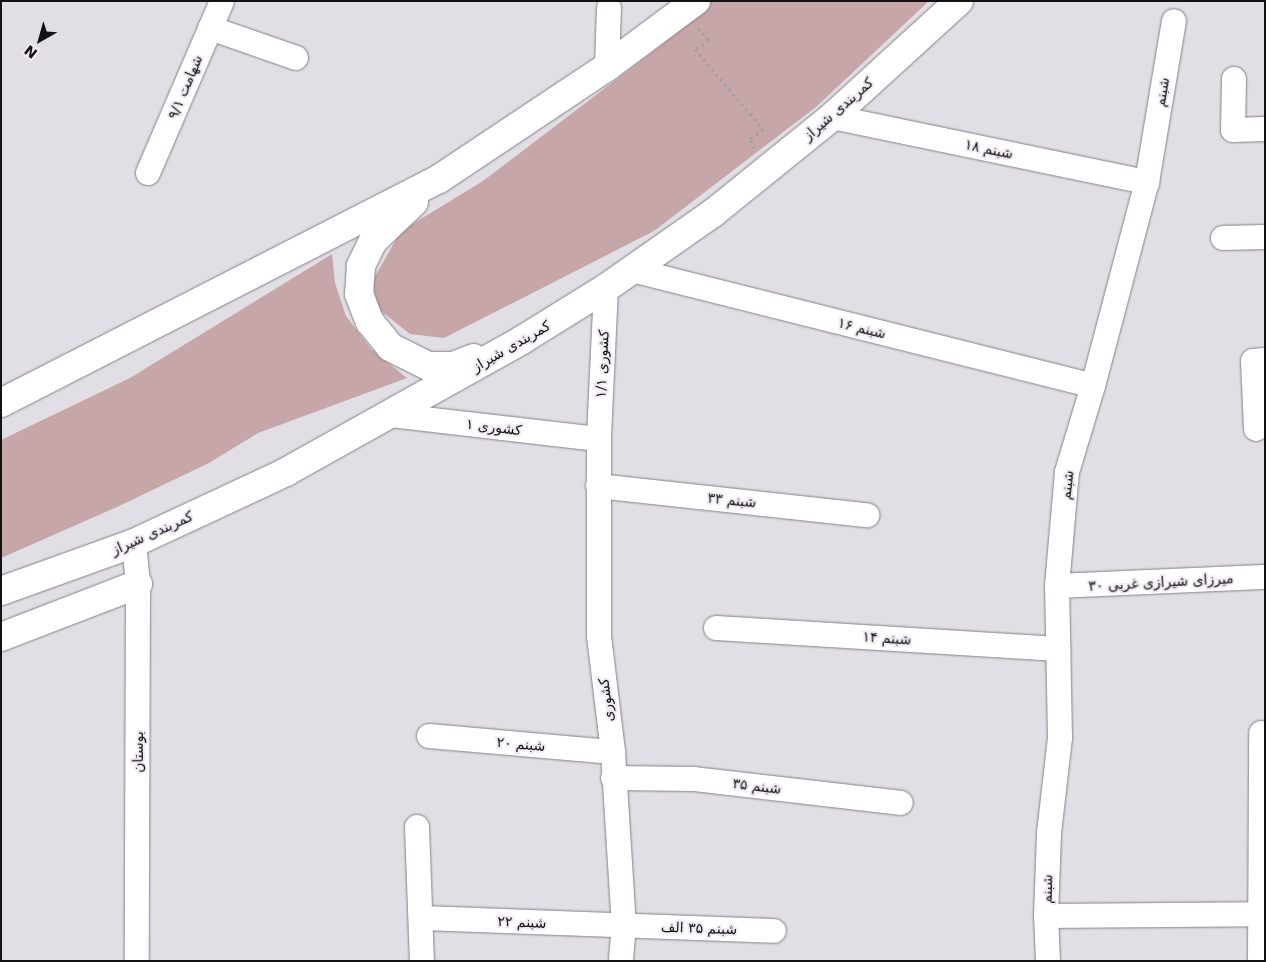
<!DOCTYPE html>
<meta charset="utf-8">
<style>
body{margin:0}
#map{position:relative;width:1266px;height:962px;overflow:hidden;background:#e2dee5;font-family:"DejaVu Sans",Cairo,sans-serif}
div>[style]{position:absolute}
.green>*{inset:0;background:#c6a6a8}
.path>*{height:3px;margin-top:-1.5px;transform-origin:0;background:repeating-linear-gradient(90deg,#a39fa5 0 2.5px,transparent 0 6.5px)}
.roads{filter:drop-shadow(0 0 1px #858188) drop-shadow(0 0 1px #858188)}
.minor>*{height:24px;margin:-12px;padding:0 12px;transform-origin:12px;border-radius:12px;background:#fff}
.highway>*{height:28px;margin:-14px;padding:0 14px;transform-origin:14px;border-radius:14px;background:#fff}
span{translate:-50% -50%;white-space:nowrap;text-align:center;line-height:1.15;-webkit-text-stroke:4px #f0ebf2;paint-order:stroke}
.street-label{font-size:14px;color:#131114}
.frame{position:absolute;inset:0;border:2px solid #131114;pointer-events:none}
.north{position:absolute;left:15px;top:15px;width:50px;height:50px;-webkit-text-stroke:4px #f0ebf2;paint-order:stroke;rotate:218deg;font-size:14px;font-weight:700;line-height:20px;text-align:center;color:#131114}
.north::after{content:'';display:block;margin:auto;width:18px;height:22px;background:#131114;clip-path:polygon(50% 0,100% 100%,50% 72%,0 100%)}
</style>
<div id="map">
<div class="green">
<div style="clip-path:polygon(711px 1px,929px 1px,816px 107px,654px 231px,444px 338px,410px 334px,377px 308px,373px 280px,401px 231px,483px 181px,663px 44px)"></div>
<div style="clip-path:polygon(332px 254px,335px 283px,346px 316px,371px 349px,407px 378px,258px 433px,209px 463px,117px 507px,1px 558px,1px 440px,130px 378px)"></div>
</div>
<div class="path">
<div style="left:698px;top:28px;width:16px;rotate:47deg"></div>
<div style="left:709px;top:40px;width:17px;rotate:147deg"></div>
<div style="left:695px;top:49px;width:105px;rotate:49.6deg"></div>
<div style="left:763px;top:129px;width:17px;rotate:140deg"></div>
<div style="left:750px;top:140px;width:10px;rotate:61deg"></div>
</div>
<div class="roads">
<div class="minor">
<div style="left:210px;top:28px;width:91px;rotate:19.2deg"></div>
<div style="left:607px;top:67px;width:59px;rotate:-88.1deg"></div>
<div style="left:1234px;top:79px;width:51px;rotate:91.1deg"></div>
<div style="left:1233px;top:130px;width:32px;rotate:-2deg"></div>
<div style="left:832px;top:117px;width:322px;rotate:11.7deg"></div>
<div style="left:148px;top:173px;width:187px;rotate:-66.7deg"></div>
<div style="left:1223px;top:238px;width:42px;rotate:-1.4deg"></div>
<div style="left:632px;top:270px;width:475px;rotate:14.1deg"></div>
<div style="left:606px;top:288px;width:151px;rotate:92.7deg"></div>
<div style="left:599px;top:439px;width:197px;rotate:90deg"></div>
<div style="left:599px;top:636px;width:117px;rotate:83.1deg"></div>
<div style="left:613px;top:752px;width:173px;rotate:86.4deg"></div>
<div style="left:624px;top:925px;width:36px;rotate:95deg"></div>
<div style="left:390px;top:415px;width:210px;rotate:6.6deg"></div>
<div style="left:1256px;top:429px;width:68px;rotate:-92.5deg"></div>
<div style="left:1253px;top:361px;width:12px;rotate:-5deg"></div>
<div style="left:598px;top:486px;width:271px;rotate:6.2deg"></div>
<div style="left:134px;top:543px;width:41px;rotate:84.4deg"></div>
<div style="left:138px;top:584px;width:377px;rotate:90.2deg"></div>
<div style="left:1057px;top:586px;width:208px;rotate:-2.5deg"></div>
<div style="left:716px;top:628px;width:343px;rotate:3.5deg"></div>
<div style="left:429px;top:736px;width:185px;rotate:5deg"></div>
<div style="left:613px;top:778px;width:81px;rotate:0.7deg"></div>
<div style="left:694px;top:779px;width:208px;rotate:6.6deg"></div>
<div style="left:417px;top:827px;width:134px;rotate:87.9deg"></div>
<div style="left:1046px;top:916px;width:213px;rotate:-0.5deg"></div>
<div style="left:421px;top:918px;width:353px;rotate:2.1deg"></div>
<div style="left:1048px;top:961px;width:45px;rotate:-92.5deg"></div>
<div style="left:1046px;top:916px;width:83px;rotate:-87.9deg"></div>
<div style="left:1049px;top:833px;width:96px;rotate:-83.4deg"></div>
<div style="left:1060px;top:738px;width:152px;rotate:-91.1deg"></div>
<div style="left:1057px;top:586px;width:114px;rotate:-85deg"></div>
<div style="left:1067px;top:472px;width:90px;rotate:-73.2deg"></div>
<div style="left:1093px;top:386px;width:211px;rotate:-75.2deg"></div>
<div style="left:1147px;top:182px;width:163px;rotate:-80.5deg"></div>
<div style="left:1260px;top:961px;width:228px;rotate:-89.7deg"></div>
</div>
<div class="highway">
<div style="left:414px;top:202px;width:57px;rotate:136.4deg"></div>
<div style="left:373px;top:241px;width:28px;rotate:116deg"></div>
<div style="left:361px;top:266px;width:28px;rotate:94deg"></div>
<div style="left:359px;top:294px;width:30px;rotate:69deg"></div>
<div style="left:370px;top:322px;width:32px;rotate:51deg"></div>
<div style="left:390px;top:347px;width:42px;rotate:26.6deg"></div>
<div style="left:428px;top:366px;width:25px"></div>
<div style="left:453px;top:366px;width:22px;rotate:-21deg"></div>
<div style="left:1px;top:403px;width:492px;rotate:-27.1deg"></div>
<div style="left:439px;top:179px;width:202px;rotate:-33.7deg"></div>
<div style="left:607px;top:67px;width:111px;rotate:-36.6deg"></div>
<div style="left:1px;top:591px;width:141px;rotate:-19.8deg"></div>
<div style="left:134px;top:543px;width:168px;rotate:-25deg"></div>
<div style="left:286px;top:472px;width:270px;rotate:-29.2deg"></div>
<div style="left:522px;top:340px;width:99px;rotate:-31.8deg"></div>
<div style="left:606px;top:288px;width:131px;rotate:-35deg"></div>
<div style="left:713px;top:213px;width:153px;rotate:-38.9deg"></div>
<div style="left:832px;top:117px;width:172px;rotate:-42.4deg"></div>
<div style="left:1px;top:637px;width:147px;rotate:-21.1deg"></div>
</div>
</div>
<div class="street-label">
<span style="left:185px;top:87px;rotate:-67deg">۹/۱ شهامت</span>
<span style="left:1162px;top:92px;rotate:-80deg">شبنم</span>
<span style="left:838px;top:109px;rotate:-41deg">کمربندی شیراز</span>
<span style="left:989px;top:149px;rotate:12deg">۱۸ شبنم</span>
<span style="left:862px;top:328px;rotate:14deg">۱۶ شبنم</span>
<span style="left:511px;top:346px;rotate:-30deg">کمربندی شیراز</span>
<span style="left:602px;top:364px;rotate:-87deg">۱/۱ کشوری</span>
<span style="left:494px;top:427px;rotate:7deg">۱ کشوری</span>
<span style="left:1067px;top:485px;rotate:-83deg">شبنم</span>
<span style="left:732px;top:500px;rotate:6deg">۳۳ شبنم</span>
<span style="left:152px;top:533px;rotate:-24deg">کمربندی شیراز</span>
<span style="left:1161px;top:582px;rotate:-3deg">میرزای شیرازی غربی ۳۰</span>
<span style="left:887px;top:638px;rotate:4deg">۱۴ شبنم</span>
<span style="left:606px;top:700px;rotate:-97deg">کشوری</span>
<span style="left:521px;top:744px;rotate:5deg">۲۰ شبنم</span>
<span style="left:138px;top:752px;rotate:-90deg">بوستان</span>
<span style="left:757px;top:786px;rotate:7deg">۳۵ شبنم</span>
<span style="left:1047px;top:889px;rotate:-88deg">شبنم</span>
<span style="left:522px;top:922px;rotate:2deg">۲۲ شبنم</span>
<span style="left:699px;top:928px;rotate:2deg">شبنم ۳۵ الف</span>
</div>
<div class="frame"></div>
<div class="north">N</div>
</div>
